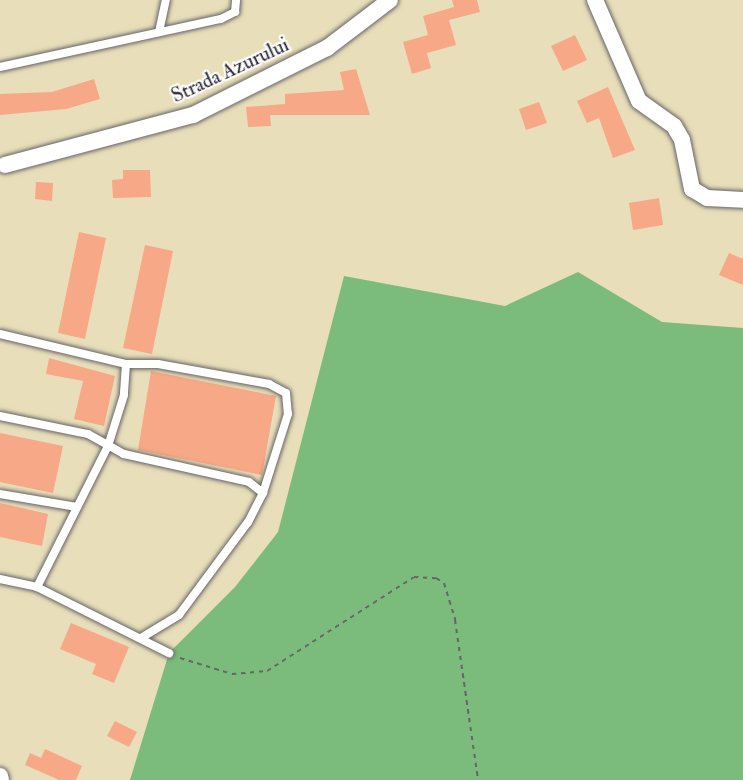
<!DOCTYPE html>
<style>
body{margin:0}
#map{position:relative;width:743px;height:780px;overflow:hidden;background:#e8dfba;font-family:"IM FELL Double Pica",serif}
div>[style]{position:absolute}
.forest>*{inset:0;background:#7bbb7b}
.building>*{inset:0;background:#f7a886}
.path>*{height:2px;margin-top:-1px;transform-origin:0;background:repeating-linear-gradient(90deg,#676467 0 4.5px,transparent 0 9px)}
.roads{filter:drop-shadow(0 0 2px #676467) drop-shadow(0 0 2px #676467)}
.service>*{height:8px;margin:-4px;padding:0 4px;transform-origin:4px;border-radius:4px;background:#fff}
.minor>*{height:16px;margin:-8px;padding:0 8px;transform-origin:8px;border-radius:8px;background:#fff}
span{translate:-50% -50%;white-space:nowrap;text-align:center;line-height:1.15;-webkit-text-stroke:4.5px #fdfcf7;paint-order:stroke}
.street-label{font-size:20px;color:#22223b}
</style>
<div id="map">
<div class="forest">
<div style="clip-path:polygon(578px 272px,662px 322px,743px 328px,743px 780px,130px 780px,169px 653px,235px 587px,278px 532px,344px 276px,505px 306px)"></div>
</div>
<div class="building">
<div style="clip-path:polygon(452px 0,477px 0,480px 12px,449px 20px,456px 45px,427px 53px,431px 68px,412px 74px,403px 42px,428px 35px,423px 16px,454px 7px)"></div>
<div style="clip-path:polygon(575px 35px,587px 60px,563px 71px,551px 46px)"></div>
<div style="clip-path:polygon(356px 69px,370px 115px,270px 115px,271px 126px,248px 127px,246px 107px,285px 104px,285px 94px,344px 90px,340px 72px)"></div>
<div style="clip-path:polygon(94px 79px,100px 99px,66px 109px,0 115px,0 94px,52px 92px)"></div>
<div style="clip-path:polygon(608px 87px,635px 150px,613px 158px,599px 118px,587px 123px,577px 101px)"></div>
<div style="clip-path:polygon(539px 102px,547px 123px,526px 130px,519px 109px)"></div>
<div style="clip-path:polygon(123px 170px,150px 170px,151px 197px,113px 198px,112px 180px,123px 179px)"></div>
<div style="clip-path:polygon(36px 182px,53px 183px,52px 201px,35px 199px)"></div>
<div style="clip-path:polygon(659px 198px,663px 225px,633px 230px,629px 203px)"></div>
<div style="clip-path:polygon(79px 232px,106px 238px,85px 339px,58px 333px)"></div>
<div style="clip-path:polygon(145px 245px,173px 251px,152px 354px,123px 348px)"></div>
<div style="clip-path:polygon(729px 253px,743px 259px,743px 285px,719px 275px)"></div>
<div style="clip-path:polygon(49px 358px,115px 376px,104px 426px,74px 419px,83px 381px,46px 374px)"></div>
<div style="clip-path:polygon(151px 371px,276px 396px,262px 475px,138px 450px)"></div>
<div style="clip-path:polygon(0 433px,63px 446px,53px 493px,0 482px)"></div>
<div style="clip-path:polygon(0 503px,48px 514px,42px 546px,0 537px)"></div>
<div style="clip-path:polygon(71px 623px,129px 647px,114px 683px,92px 674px,96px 664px,60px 649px)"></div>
<div style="clip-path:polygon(115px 721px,137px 732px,129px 747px,107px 736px)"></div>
<div style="clip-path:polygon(45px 749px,82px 766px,76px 780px,59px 780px,25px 765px,30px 753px,41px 758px)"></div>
</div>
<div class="path">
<div style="left:180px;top:658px;width:54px;rotate:17.1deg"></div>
<div style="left:232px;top:674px;width:35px;rotate:-5deg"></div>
<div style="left:267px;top:671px;width:174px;rotate:-32.6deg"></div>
<div style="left:414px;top:577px;width:22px;rotate:3deg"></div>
<div style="left:436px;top:578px;width:9px;rotate:32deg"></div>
<div style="left:444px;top:583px;width:39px;rotate:73deg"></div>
<div style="left:455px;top:620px;width:162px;rotate:81.8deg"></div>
</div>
<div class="roads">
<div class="service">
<div style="left:159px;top:32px;width:33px;rotate:-78deg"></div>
<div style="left:0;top:67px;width:226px;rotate:-12.3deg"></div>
<div style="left:221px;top:19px;width:16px;rotate:-27deg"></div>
<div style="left:235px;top:12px;width:12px;rotate:-85deg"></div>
<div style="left:0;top:334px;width:130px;rotate:13.4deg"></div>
<div style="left:126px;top:364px;width:31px;rotate:94deg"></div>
<div style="left:124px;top:395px;width:53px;rotate:107.4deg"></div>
<div style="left:108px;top:446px;width:158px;rotate:116.7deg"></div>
<div style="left:126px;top:364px;width:32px"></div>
<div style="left:158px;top:364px;width:113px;rotate:10.2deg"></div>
<div style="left:269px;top:384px;width:19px;rotate:28deg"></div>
<div style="left:286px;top:393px;width:21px;rotate:85deg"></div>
<div style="left:288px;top:414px;width:83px;rotate:107.6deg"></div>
<div style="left:263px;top:493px;width:33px;rotate:117deg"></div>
<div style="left:248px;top:522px;width:116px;rotate:126.6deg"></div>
<div style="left:179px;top:615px;width:44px;rotate:148.8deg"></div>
<div style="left:0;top:416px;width:90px;rotate:11.6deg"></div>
<div style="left:88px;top:434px;width:41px;rotate:29.1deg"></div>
<div style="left:124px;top:454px;width:128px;rotate:12.6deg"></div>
<div style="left:249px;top:482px;width:18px;rotate:38deg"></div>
<div style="left:0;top:494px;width:78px;rotate:9.6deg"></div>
<div style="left:0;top:579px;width:38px;rotate:12deg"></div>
<div style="left:37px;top:587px;width:148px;rotate:26.6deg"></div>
</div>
<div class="minor">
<div style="left:595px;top:0;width:110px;rotate:66.5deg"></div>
<div style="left:639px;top:101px;width:43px;rotate:35.5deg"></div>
<div style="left:674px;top:126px;width:16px;rotate:60deg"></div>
<div style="left:682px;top:140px;width:50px;rotate:78.5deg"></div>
<div style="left:692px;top:189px;width:17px;rotate:31deg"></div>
<div style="left:707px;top:198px;width:36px;rotate:3deg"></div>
<div style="left:5px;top:165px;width:195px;rotate:-14.9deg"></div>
<div style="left:193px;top:115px;width:150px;rotate:-26.6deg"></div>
<div style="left:327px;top:48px;width:79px;rotate:-37.3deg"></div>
<div style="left:0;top:776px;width:4px;rotate:76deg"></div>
</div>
</div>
<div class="street-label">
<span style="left:230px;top:70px;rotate:-25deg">Strada Azurului</span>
</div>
</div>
